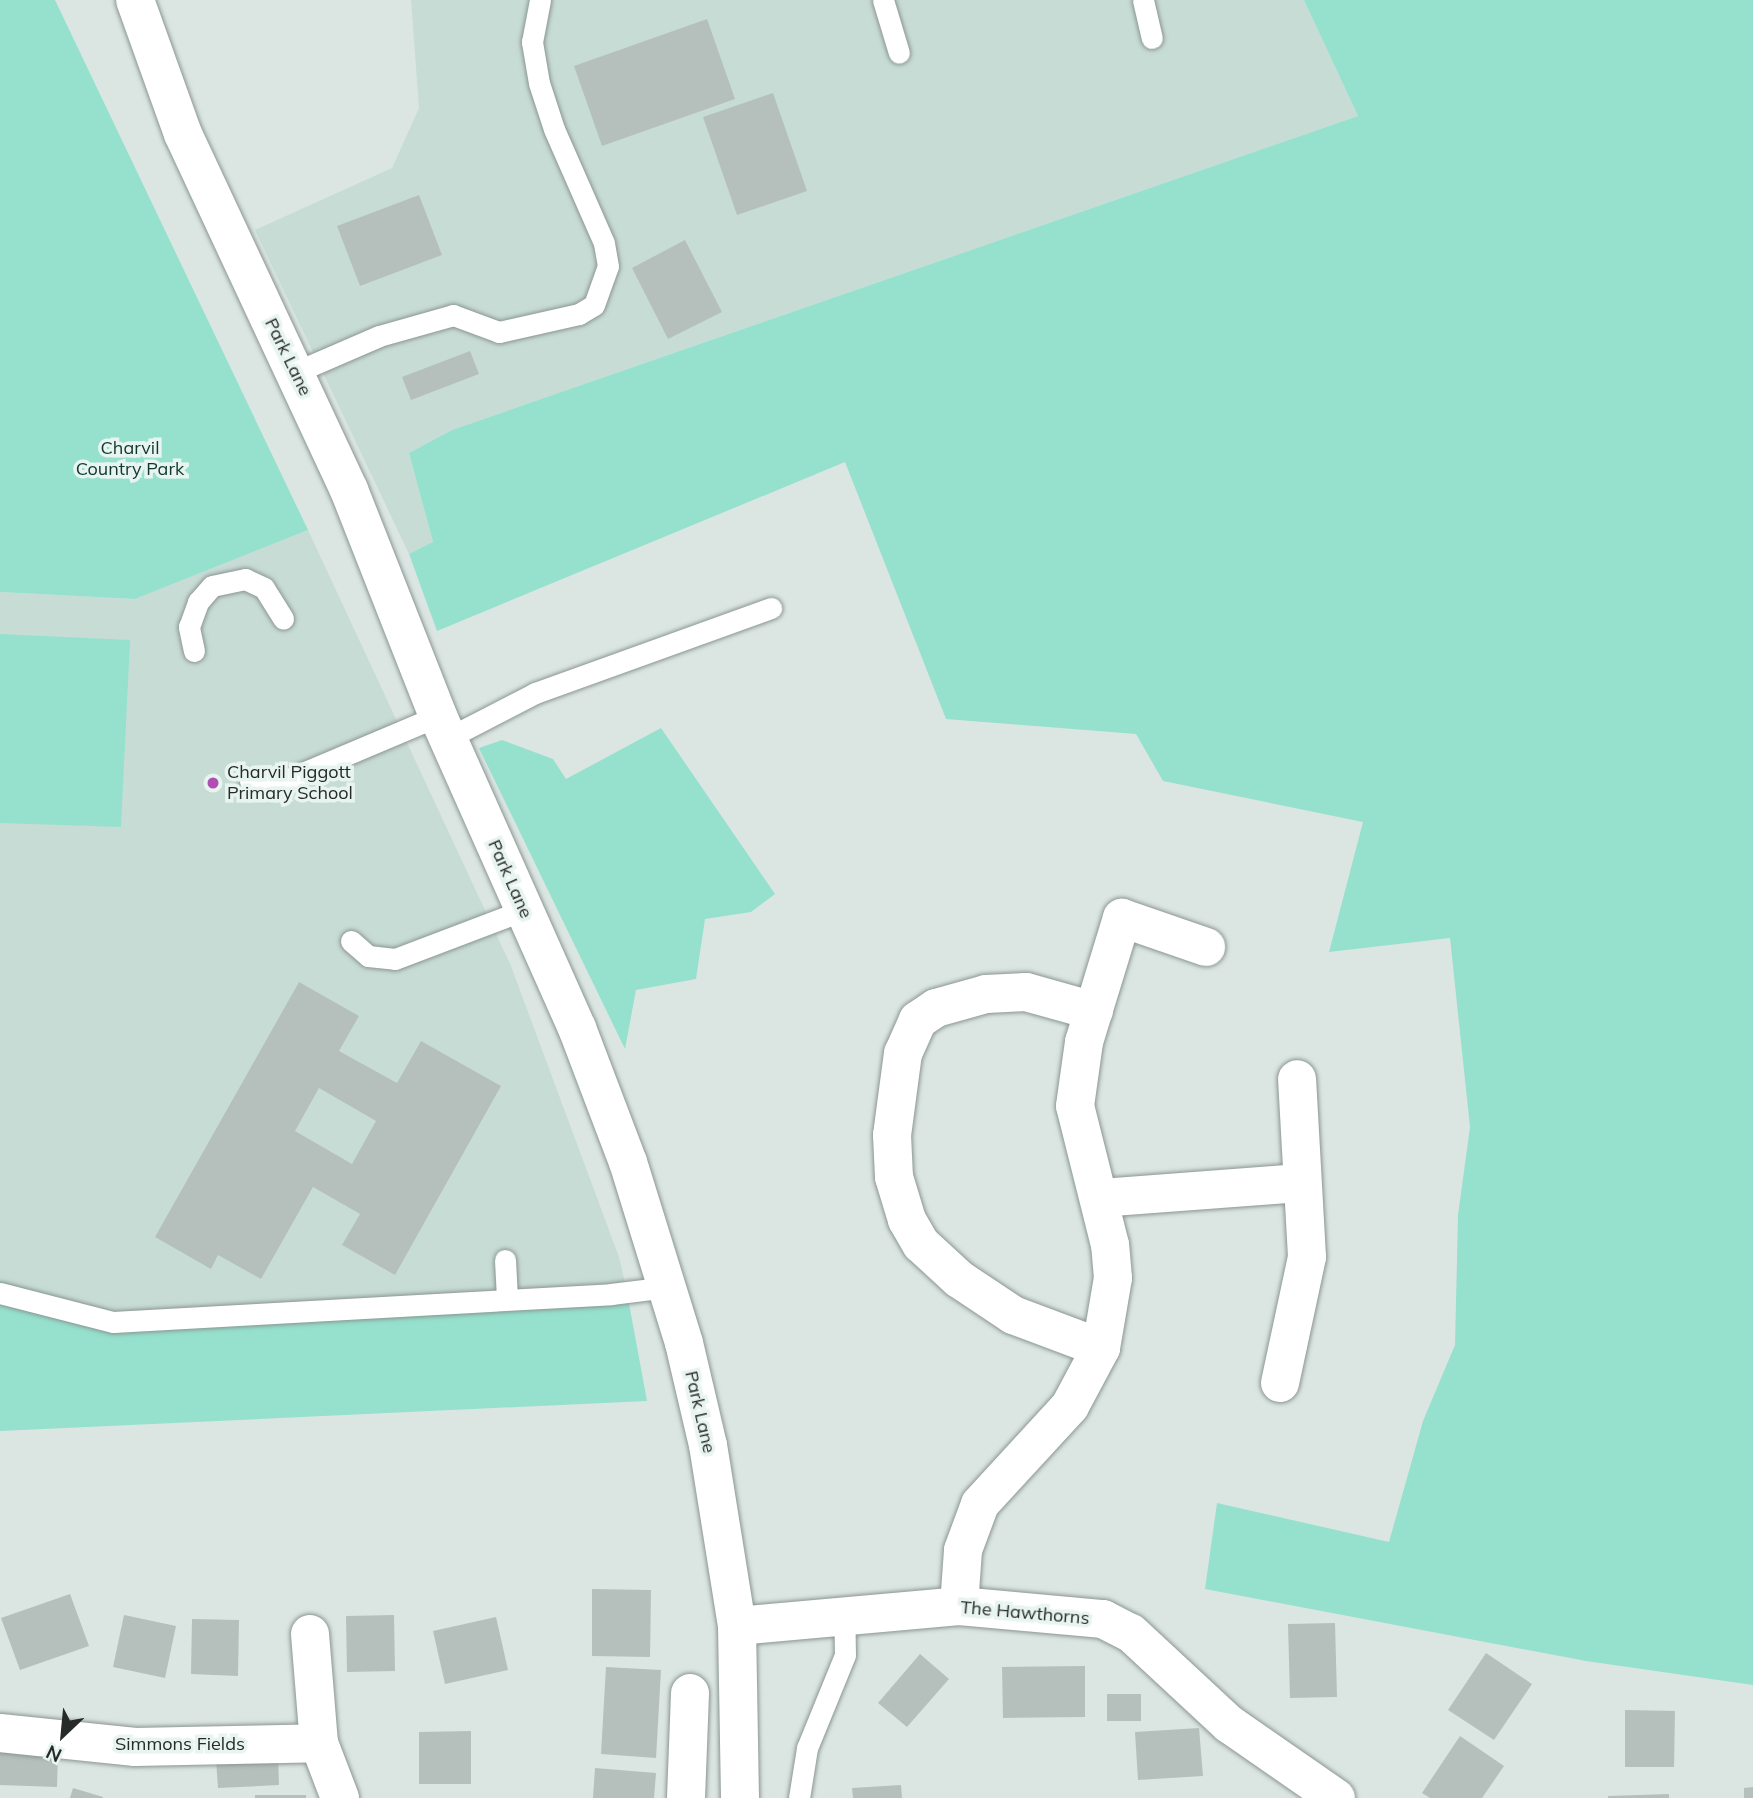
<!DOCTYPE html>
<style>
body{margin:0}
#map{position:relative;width:1753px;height:1798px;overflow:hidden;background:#dbe6e3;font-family:Mulish,sans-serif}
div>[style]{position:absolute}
.built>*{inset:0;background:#c8dcd6}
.green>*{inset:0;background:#95e1cd}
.building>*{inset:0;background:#b5c0bc}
.roads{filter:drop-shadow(0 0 2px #8b9693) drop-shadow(0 0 2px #8b9693)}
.lane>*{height:21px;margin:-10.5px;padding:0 10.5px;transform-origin:10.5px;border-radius:10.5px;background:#fff}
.street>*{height:38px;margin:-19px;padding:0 19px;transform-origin:19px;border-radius:19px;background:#fff}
.dots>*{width:19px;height:19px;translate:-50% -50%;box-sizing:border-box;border:4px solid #e8f4f0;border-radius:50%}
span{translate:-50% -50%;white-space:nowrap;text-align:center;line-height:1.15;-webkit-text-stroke:7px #e8f4f0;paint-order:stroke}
.street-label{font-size:18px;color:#262a29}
.park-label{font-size:18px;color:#0f382f}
.poi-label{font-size:18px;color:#262a29}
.left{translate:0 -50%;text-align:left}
.north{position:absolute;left:28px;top:1700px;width:70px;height:70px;-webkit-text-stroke:5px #e8f4f0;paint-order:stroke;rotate:206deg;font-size:19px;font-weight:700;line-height:28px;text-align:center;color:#262a29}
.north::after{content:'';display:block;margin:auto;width:24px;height:32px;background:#262a29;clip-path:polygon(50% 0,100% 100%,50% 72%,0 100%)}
</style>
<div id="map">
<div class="built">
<div style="clip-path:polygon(411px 0,1304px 0,1358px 116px,452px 430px,409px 453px,433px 542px,409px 554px,255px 230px,392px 168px,419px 108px)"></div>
<div style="clip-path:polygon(308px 530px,511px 966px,619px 1257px,626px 1287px,113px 1312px,0 1281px,0 592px,135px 599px)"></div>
</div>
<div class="green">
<div style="clip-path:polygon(0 0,55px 0,308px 530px,135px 599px,0 592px)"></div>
<div style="clip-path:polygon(1304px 0,1753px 0,1753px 1685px,1586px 1661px,1205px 1589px,1217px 1503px,1389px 1542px,1423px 1421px,1455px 1345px,1458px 1215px,1470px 1127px,1450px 938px,1329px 952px,1363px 822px,1163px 781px,1136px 734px,946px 719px,845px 462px,437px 631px,409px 554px,433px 542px,409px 453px,452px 430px,1358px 116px)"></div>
<div style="clip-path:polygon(0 634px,130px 640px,121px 827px,0 823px)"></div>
<div style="clip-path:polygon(661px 728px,775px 894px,751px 912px,705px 919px,696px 979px,636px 990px,625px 1049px,479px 748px,502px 740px,553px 759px,566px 779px)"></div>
<div style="clip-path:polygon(0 1281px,113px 1312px,626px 1287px,647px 1401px,0 1431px)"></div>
</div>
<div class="building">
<div style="clip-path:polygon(707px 19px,735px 99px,602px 146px,574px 66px)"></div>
<div style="clip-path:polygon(773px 93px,807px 191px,737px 215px,703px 117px)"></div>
<div style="clip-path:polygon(419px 195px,442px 255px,360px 286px,337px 226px)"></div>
<div style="clip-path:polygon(685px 240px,722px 312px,668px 339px,632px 268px)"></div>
<div style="clip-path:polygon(470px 351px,479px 374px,411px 400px,402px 377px)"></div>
<div style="clip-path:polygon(evenodd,299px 982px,359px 1016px,339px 1051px,397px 1083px,421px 1041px,501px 1086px,395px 1275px,342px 1245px,360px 1214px,313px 1187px,261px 1279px,218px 1255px,211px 1269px,155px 1237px,299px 982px,319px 1088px,376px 1121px,352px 1164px,295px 1131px,319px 1088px)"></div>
<div style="clip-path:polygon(592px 1589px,651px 1590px,650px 1657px,592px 1656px)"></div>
<div style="clip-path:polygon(70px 1594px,89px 1646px,20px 1670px,1px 1618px)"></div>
<div style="clip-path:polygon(124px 1615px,176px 1626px,165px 1678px,113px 1667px)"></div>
<div style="clip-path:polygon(394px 1615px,395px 1671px,347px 1672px,346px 1616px)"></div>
<div style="clip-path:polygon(496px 1617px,508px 1670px,445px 1684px,433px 1631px)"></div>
<div style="clip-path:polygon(192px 1619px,239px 1620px,238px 1676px,191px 1674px)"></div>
<div style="clip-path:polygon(1335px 1623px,1337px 1697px,1290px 1698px,1288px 1624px)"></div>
<div style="clip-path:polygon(1486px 1653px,1532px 1684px,1494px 1740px,1448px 1710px)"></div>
<div style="clip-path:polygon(920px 1654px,949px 1679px,907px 1727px,878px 1703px)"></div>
<div style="clip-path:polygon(1085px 1666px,1085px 1717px,1003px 1718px,1002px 1667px)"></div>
<div style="clip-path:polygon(606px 1667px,661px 1670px,656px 1758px,601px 1754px)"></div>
<div style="clip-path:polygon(1107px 1694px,1141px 1694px,1141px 1721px,1107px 1721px)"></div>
<div style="clip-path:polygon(1625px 1710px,1675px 1711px,1674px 1767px,1625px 1767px)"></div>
<div style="clip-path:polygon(1199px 1728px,1203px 1776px,1138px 1780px,1135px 1732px)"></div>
<div style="clip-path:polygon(471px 1731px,471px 1784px,419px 1784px,419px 1732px)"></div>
<div style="clip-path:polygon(1460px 1736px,1504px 1766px,1482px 1798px,1430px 1798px,1422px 1793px)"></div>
<div style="clip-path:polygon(0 1752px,58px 1754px,57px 1787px,0 1785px)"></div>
<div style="clip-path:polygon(278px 1757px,279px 1785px,218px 1788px,216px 1759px)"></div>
<div style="clip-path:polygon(595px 1768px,656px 1773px,654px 1798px,593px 1798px)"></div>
<div style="clip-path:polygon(901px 1785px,902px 1798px,853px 1798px,852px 1788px)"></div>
<div style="clip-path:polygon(1753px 1787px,1753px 1798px,1744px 1798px,1744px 1788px)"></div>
<div style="clip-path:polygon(73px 1788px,103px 1797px,103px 1798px,70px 1798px)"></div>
<div style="clip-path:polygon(1669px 1794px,1669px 1798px,1608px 1798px,1608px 1796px)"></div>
<div style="clip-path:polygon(255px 1795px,306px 1795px,306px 1798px,255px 1798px)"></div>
</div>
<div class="roads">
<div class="lane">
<div style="left:883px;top:0;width:55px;rotate:73.2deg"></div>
<div style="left:1143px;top:0;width:39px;rotate:77deg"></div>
<div style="left:296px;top:372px;width:90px;rotate:-23.4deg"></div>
<div style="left:379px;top:336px;width:77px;rotate:-15.8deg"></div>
<div style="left:453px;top:315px;width:49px;rotate:20.3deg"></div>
<div style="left:499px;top:332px;width:82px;rotate:-12.7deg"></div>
<div style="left:579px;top:314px;width:17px;rotate:-31deg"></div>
<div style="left:594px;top:305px;width:41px;rotate:-70.3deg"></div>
<div style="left:608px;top:266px;width:23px;rotate:-100deg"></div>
<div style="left:604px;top:243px;width:124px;rotate:-113.7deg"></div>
<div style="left:554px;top:129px;width:48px;rotate:-108.1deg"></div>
<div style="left:539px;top:83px;width:42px;rotate:-99.7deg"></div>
<div style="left:532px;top:42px;width:43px;rotate:-79.2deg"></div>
<div style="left:194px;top:651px;width:25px;rotate:-102deg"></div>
<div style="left:189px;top:627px;width:27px;rotate:-70deg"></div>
<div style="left:198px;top:602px;width:21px;rotate:-49deg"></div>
<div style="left:212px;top:586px;width:34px;rotate:-12deg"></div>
<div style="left:245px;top:579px;width:21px;rotate:25deg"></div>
<div style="left:264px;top:588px;width:36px;rotate:58deg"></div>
<div style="left:448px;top:738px;width:98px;rotate:-27.3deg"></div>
<div style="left:535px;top:693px;width:251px;rotate:-19.8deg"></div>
<div style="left:250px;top:781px;width:17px;rotate:21deg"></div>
<div style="left:266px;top:787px;width:19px;rotate:-18deg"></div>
<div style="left:284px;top:781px;width:167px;rotate:-22.9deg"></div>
<div style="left:351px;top:941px;width:23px;rotate:41deg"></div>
<div style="left:368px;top:956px;width:27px;rotate:6deg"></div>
<div style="left:395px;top:959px;width:138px;rotate:-20.8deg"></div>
<div style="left:505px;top:1260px;width:38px;rotate:87deg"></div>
<div style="left:0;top:1293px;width:117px;rotate:14.4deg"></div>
<div style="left:113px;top:1322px;width:499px;rotate:-3.2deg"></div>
<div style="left:611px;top:1294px;width:56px;rotate:-7.1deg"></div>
<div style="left:799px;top:1798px;width:51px;rotate:-80.9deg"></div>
<div style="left:807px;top:1748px;width:100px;rotate:-67.8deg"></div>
<div style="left:845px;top:1655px;width:39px;rotate:-91deg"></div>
</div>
<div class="street">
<div style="left:135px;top:0;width:142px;rotate:70.3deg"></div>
<div style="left:183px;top:134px;width:393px;rotate:65deg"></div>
<div style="left:349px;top:490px;width:243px;rotate:68.5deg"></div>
<div style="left:438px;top:716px;width:342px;rotate:66deg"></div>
<div style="left:577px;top:1028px;width:143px;rotate:69.2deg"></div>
<div style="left:628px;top:1162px;width:189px;rotate:72.8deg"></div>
<div style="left:684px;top:1343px;width:105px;rotate:76.8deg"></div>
<div style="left:708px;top:1445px;width:183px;rotate:80.9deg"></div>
<div style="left:737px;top:1626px;width:172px;rotate:89deg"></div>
<div style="left:1094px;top:1011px;width:71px;rotate:-164.4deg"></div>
<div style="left:1026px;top:992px;width:40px;rotate:177.1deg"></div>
<div style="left:986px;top:994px;width:52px;rotate:164.4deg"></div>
<div style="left:936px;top:1008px;width:22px;rotate:146deg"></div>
<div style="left:918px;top:1020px;width:36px;rotate:114deg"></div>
<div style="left:903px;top:1053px;width:83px;rotate:97.6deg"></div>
<div style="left:892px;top:1135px;width:42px;rotate:87.3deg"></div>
<div style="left:894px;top:1177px;width:45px;rotate:73.2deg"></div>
<div style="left:907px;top:1220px;width:28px;rotate:60deg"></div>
<div style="left:921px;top:1244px;width:52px;rotate:42.6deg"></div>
<div style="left:959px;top:1279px;width:65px;rotate:33.7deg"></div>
<div style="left:1013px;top:1315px;width:94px;rotate:20.6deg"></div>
<div style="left:1101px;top:1198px;width:201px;rotate:-4.3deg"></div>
<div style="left:1280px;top:1383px;width:129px;rotate:-77.9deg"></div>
<div style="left:1307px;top:1257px;width:178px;rotate:-93.2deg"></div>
<div style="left:959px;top:1606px;width:56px;rotate:-85.9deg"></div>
<div style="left:963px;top:1550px;width:49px;rotate:-69.7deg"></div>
<div style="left:980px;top:1504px;width:133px;rotate:-47.4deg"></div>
<div style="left:1070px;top:1406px;width:66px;rotate:-61.9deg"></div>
<div style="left:1101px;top:1348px;width:71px;rotate:-80.3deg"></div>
<div style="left:1113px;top:1278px;width:33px;rotate:-95deg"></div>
<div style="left:1110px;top:1245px;width:143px;rotate:-104.1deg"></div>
<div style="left:1075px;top:1106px;width:65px;rotate:-82deg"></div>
<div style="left:1084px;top:1042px;width:130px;rotate:-73deg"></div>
<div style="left:1122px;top:918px;width:89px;rotate:19deg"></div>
<div style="left:737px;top:1626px;width:223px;rotate:-5.1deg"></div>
<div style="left:959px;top:1606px;width:145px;rotate:5.2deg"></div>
<div style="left:1103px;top:1619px;width:31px;rotate:27deg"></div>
<div style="left:1131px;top:1633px;width:134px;rotate:42.9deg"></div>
<div style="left:1229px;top:1724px;width:130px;rotate:34.7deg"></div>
<div style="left:310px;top:1634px;width:109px;rotate:85.3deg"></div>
<div style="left:319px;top:1743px;width:59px;rotate:69.1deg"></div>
<div style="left:0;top:1733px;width:136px;rotate:5.9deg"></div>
<div style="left:135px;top:1747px;width:184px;rotate:-1.2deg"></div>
<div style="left:686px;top:1798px;width:105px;rotate:-87.8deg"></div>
</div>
</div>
<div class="dots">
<div style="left:213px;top:783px;background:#b14eb4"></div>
</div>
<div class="street-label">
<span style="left:288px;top:357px;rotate:64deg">Park Lane</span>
<span style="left:510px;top:879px;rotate:66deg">Park Lane</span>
<span style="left:700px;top:1412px;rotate:77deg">Park Lane</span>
<span style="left:1025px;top:1613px;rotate:5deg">The Hawthorns</span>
<span style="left:180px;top:1744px">Simmons Fields</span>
</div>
<div class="park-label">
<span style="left:130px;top:459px">Charvil<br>Country Park</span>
</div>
<div class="poi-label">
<span class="left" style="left:227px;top:783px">Charvil Piggott<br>Primary School</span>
</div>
<div class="north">N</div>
</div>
